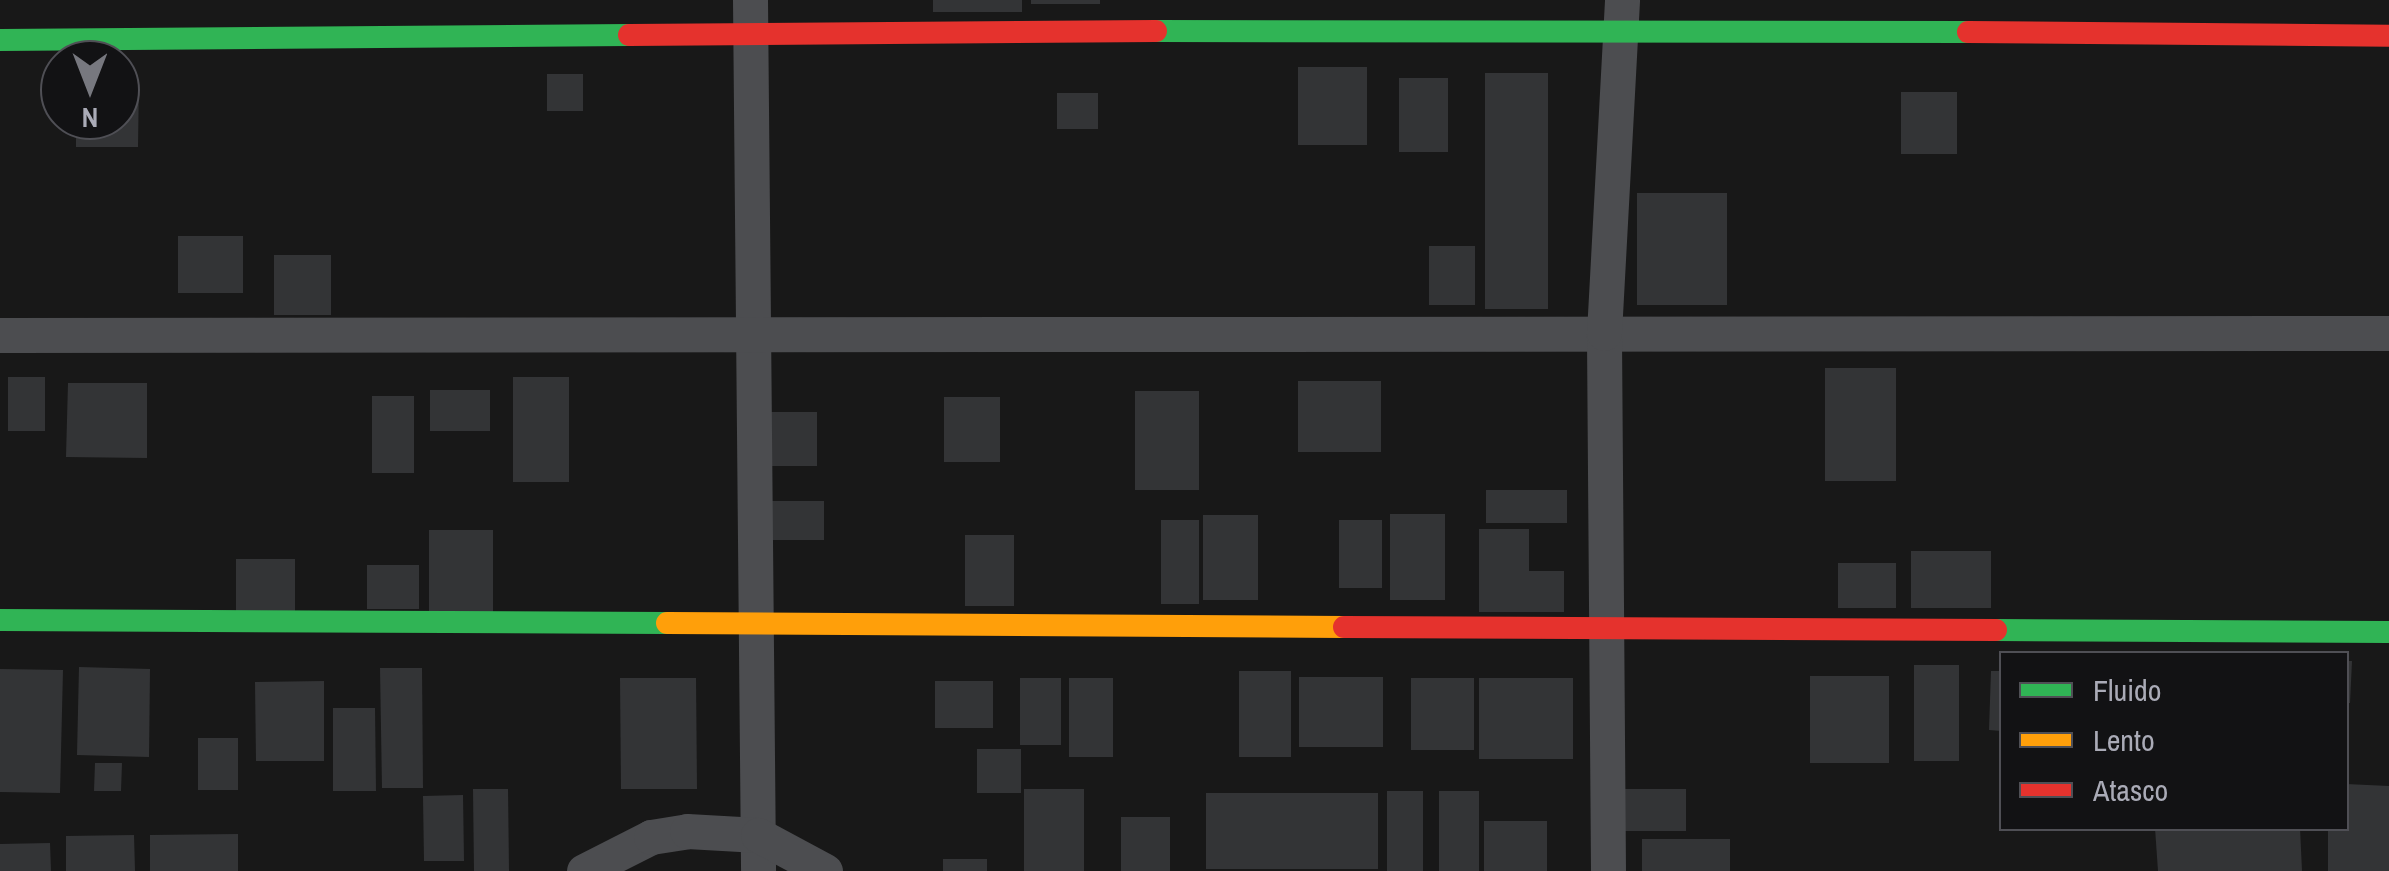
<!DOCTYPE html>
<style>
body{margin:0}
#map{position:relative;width:2389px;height:871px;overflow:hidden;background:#181818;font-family:"Archivo Narrow",sans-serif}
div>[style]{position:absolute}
.building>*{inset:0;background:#333436}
.street>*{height:35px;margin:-17.5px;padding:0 17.5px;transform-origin:17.5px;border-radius:17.5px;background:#4c4d50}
.fast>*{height:22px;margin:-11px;padding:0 11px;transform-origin:11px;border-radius:11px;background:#30b455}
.slow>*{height:22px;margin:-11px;padding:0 11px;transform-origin:11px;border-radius:11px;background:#ff9f0a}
.jam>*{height:22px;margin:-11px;padding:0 11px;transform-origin:11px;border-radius:11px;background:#e5322d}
span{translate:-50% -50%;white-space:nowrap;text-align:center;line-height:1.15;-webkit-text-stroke:9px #121214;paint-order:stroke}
.legend{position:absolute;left:1999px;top:651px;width:350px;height:180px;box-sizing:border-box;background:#121214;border:2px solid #4f4f55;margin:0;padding:12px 18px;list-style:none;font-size:30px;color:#aaabb7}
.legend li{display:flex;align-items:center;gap:20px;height:50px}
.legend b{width:50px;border:2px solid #4f4f55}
.north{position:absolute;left:40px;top:40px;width:100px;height:100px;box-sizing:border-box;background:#121214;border:2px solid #4f4f55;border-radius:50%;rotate:180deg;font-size:28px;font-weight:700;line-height:40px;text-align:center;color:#aaabb7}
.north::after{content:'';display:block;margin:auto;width:35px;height:45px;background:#77787f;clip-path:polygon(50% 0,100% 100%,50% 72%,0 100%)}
</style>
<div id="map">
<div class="building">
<div style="clip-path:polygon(933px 0,1022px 0,1022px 12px,933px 12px)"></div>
<div style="clip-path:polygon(1031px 0,1100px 0,1100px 4px,1031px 4px)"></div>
<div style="clip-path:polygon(1298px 67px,1367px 67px,1367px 145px,1298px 145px)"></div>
<div style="clip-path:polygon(1485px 73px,1548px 73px,1548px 309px,1485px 309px)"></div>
<div style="clip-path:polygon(547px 74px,583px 74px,583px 111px,547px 111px)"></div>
<div style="clip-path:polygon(1399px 78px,1448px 78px,1448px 152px,1399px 152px)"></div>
<div style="clip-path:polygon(120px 80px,139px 80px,138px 147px,76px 147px,76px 120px,120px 120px)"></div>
<div style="clip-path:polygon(1901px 92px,1957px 92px,1957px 154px,1901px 154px)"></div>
<div style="clip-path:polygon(1057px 93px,1098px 93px,1098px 129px,1057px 129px)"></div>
<div style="clip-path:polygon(1637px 193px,1727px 193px,1727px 305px,1637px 305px)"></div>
<div style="clip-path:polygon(178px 236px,243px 236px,243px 293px,178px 293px)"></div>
<div style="clip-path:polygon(1429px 246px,1475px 246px,1475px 305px,1429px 305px)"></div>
<div style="clip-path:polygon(274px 255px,331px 255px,331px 315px,274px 315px)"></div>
<div style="clip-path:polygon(1825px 368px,1896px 368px,1896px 481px,1825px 481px)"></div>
<div style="clip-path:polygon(8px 377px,45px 377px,45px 431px,8px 431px)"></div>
<div style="clip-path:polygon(513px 377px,569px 377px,569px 482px,513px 482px)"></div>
<div style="clip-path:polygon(1298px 381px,1381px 381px,1381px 452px,1298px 452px)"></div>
<div style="clip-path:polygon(68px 383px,147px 383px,147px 458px,66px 457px)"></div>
<div style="clip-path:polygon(430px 390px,490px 390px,490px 431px,430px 431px)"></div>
<div style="clip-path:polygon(1135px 391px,1199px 391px,1199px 490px,1135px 490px)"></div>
<div style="clip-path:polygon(372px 396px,414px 396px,414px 473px,372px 473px)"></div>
<div style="clip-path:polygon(944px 397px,1000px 397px,1000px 462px,944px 462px)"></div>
<div style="clip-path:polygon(758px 412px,817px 412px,817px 466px,758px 466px)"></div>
<div style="clip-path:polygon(1486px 490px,1567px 490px,1567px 523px,1486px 523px)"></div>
<div style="clip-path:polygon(761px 501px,824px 501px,824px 540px,761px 540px)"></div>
<div style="clip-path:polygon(1390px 514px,1445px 514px,1445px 600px,1390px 600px)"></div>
<div style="clip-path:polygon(1203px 515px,1258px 515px,1258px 600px,1203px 600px)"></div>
<div style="clip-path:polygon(1161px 520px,1199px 520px,1199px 604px,1161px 604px)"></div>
<div style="clip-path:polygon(1339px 520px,1382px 520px,1382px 588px,1339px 588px)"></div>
<div style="clip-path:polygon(1479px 529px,1529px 529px,1529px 571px,1564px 571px,1564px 612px,1479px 612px)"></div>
<div style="clip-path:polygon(429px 530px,493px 530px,493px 617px,429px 617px)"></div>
<div style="clip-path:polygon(965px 535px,1014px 535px,1014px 606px,965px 606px)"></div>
<div style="clip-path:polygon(1911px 551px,1991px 551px,1991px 608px,1911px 608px)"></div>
<div style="clip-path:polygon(236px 559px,295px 559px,295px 612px,236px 612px)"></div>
<div style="clip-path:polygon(1838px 563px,1896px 563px,1896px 608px,1838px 608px)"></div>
<div style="clip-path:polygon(367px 565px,419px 565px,419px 609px,367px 609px)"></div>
<div style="clip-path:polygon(2346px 661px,2352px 661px,2350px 703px,2346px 703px)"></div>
<div style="clip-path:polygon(1914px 665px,1959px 665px,1959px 761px,1914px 761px)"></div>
<div style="clip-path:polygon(79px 667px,150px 669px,149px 757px,77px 755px)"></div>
<div style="clip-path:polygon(380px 668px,422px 668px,423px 788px,382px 788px)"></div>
<div style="clip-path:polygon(0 669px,63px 670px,60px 793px,0 792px)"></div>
<div style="clip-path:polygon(1239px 671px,1291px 671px,1291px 757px,1239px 757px)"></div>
<div style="clip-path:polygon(1991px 671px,2002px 671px,2002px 731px,1989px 730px)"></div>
<div style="clip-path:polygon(1810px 676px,1889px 676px,1889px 763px,1810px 763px)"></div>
<div style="clip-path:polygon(1299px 677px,1383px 677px,1383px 747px,1299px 747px)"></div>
<div style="clip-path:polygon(620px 678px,696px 678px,697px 789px,621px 789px)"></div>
<div style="clip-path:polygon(1020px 678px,1061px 678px,1061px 745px,1020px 745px)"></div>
<div style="clip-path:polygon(1069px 678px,1113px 678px,1113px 757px,1069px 757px)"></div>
<div style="clip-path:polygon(1411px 678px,1474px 678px,1474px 750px,1411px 750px)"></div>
<div style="clip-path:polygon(1479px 678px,1573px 678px,1573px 759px,1479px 759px)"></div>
<div style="clip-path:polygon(324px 681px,324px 761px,256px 761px,255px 682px)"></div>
<div style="clip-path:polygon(935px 681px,993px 681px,993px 728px,935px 728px)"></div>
<div style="clip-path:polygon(333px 708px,375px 708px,376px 791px,333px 791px)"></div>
<div style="clip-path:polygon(198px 738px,238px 738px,238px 790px,198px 790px)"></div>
<div style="clip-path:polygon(977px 749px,1021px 749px,1021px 793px,977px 793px)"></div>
<div style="clip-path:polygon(95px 763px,122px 763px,121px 791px,94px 791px)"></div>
<div style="clip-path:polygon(2346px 784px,2389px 786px,2389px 871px,2328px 871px,2328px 828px,2346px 828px)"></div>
<div style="clip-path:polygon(473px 789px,508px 789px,509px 871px,474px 871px)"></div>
<div style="clip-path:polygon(1024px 789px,1084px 789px,1084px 871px,1024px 871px)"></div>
<div style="clip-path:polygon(1613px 789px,1686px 789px,1686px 831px,1613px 831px)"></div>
<div style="clip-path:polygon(1387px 791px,1423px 791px,1423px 871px,1387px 871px)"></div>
<div style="clip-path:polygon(1439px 791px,1479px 791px,1479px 871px,1439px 871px)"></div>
<div style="clip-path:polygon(1206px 793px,1378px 793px,1378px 869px,1206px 869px)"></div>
<div style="clip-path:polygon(463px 795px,464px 861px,424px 861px,423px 796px)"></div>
<div style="clip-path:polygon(1121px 817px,1170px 817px,1170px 871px,1121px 871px)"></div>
<div style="clip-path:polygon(1484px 821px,1547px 821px,1547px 871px,1484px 871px)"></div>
<div style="clip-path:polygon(2155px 828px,2300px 828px,2302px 871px,2158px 871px)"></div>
<div style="clip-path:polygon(238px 834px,238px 871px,150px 871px,150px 835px)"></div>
<div style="clip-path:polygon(134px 835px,135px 871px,66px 871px,66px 836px)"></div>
<div style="clip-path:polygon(1642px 839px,1730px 839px,1730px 871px,1642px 871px)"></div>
<div style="clip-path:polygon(50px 843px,51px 871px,0 871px,0 844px)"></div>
<div style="clip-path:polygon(943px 859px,987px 859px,987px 871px,943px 871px)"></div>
</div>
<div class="street">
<div style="left:750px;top:0;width:871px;rotate:89.47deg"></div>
<div style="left:0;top:335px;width:2389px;rotate:-0.05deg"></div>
<div style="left:584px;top:871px;width:75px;rotate:-26.9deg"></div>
<div style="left:651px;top:837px;width:36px;rotate:-9deg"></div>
<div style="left:687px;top:831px;width:71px;rotate:3.2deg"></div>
<div style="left:758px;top:835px;width:76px;rotate:28.2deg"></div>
<div style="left:1608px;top:871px;width:538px;rotate:-90.43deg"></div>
<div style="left:1604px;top:333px;width:333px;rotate:-86.9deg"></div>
</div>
<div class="fast">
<div style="left:1156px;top:31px;width:812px;rotate:0.07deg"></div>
<div style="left:0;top:40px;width:629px;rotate:-0.46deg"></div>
<div style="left:0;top:620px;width:667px;rotate:0.26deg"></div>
<div style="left:1996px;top:630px;width:393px;rotate:0.3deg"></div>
</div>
<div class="slow">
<div style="left:667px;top:623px;width:677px;rotate:0.34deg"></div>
</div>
<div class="jam">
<div style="left:1968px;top:32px;width:421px;rotate:0.5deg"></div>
<div style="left:629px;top:35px;width:527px;rotate:-0.43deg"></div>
<div style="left:1344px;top:627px;width:652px;rotate:0.26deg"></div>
</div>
<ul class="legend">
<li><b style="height:12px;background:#30b455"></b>Fluido</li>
<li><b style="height:12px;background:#ff9f0a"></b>Lento</li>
<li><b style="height:12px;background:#e5322d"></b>Atasco</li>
</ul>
<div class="north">N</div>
</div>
